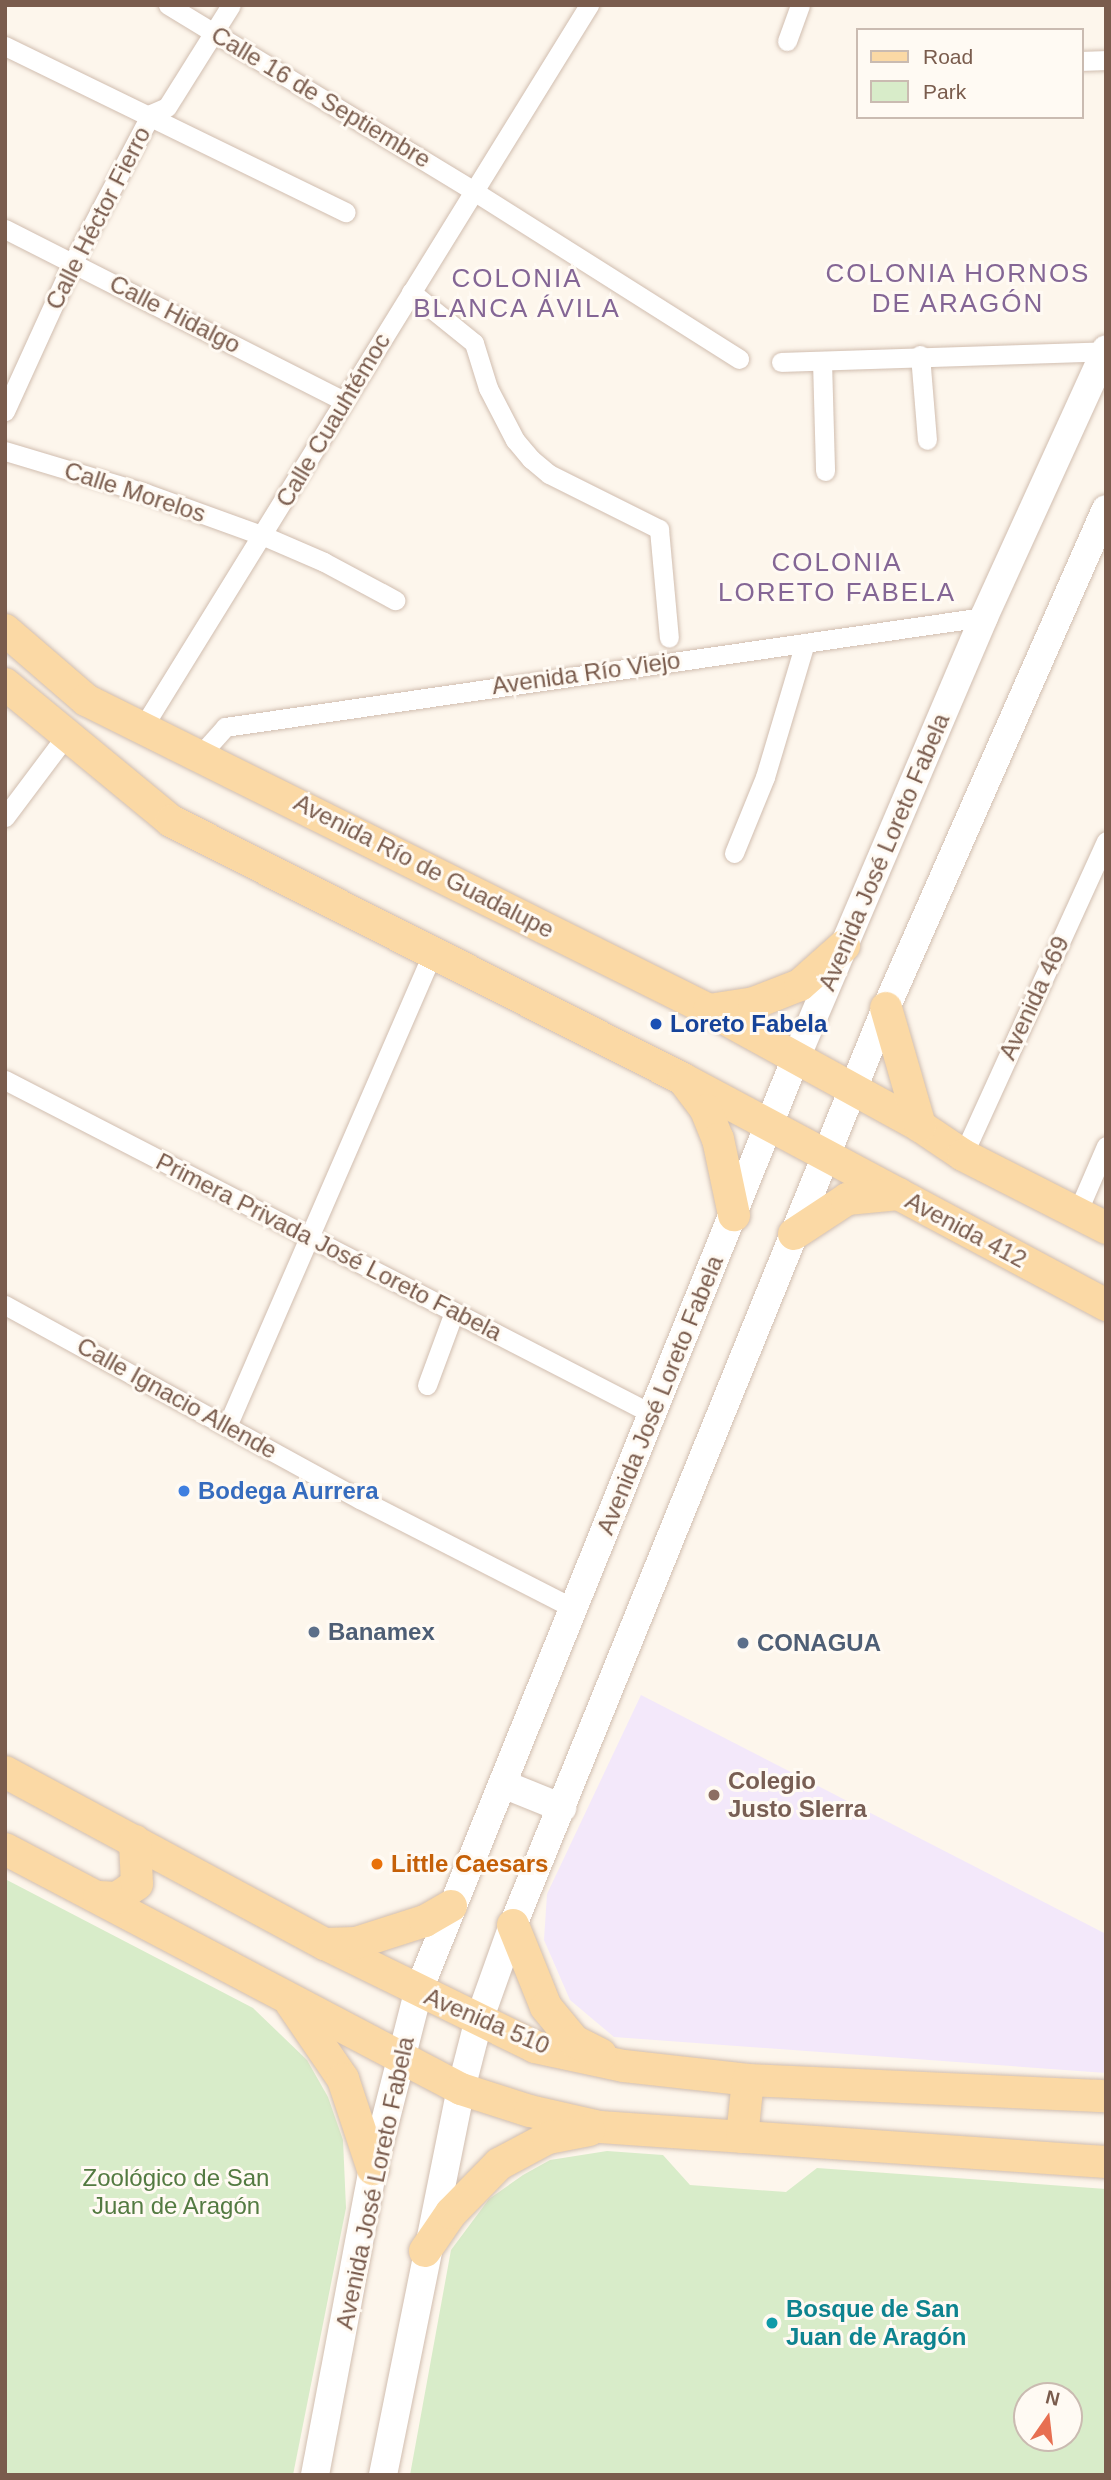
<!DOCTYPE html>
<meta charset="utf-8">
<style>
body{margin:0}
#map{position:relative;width:1111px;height:2480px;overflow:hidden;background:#fdf6ec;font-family:Helvetica,sans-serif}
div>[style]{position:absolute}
.education>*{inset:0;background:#f3e8fa}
.green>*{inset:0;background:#d8ecc9}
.roads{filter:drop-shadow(0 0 2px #d1beb0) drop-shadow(0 0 2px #d1beb0)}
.street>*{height:19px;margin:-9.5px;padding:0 9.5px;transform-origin:9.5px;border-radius:9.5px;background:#fff}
.secondary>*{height:28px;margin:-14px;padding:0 14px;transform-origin:14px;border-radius:14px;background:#fff}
.primary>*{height:32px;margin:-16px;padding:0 16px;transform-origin:16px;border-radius:16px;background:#fbd9a5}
.dots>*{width:19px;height:19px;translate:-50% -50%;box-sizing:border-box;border:4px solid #fffaf3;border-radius:50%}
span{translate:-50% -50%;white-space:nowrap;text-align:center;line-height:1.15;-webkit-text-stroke:6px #fffaf3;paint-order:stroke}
.street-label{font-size:24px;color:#7a5c4d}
.transit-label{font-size:24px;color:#164399;font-weight:700}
.left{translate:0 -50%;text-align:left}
.shop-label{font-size:24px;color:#366cbe;font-weight:700}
.service-label{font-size:24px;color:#4e5e75;font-weight:700}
.education-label{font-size:24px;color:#785e54;font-weight:700}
.food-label{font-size:24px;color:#c56008;font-weight:700}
.park-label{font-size:24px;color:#537a41}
.culture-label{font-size:24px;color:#0d838f;font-weight:700}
.neighbourhood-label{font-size:26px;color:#846695;letter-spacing:2px}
.frame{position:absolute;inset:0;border:7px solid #7a5c4d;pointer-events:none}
.legend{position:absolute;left:856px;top:28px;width:228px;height:91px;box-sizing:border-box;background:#fffaf3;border:2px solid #cabbb1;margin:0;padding:9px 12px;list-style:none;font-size:21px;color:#7a5c4d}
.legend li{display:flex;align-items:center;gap:14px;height:35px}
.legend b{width:35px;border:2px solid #cabbb1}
.north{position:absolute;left:1013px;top:2382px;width:70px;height:70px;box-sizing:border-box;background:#fffaf3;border:2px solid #cabbb1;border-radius:50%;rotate:14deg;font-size:19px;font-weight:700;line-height:28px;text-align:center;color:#7a5c4d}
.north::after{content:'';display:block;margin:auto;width:24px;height:32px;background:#e76f51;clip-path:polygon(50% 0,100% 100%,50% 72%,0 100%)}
</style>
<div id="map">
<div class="education">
<div style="clip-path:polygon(641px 1695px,1106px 1934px,1106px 2073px,614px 2037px,570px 2000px,544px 1940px,547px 1894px)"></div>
</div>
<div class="green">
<div style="clip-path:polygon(5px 1879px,253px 2008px,307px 2060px,328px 2097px,343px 2140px,346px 2208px,293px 2475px,5px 2475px)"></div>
<div style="clip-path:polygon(evenodd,607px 2151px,663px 2155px,690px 2185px,786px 2192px,817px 2168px,1106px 2189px,1106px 2475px,410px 2475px,451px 2250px,489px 2199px,523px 2175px,550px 2160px,607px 2151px,1027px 2396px,1069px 2396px,1069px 2438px,1027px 2438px,1027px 2396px)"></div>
</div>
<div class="roads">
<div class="street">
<div style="left:168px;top:5px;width:356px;rotate:31.3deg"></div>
<div style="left:472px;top:190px;width:316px;rotate:32.3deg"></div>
<div style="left:787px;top:41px;width:38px;rotate:-70deg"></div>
<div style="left:5px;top:46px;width:379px;rotate:26deg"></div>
<div style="left:1081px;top:61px;width:25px;rotate:-2deg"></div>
<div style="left:5px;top:229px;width:380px;rotate:26.9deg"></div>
<div style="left:411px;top:292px;width:81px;rotate:39deg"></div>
<div style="left:474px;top:343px;width:47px;rotate:72.7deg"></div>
<div style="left:488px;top:388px;width:59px;rotate:62.6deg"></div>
<div style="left:515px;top:440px;width:25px;rotate:50deg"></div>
<div style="left:531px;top:459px;width:23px;rotate:40deg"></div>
<div style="left:549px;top:474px;width:123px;rotate:26.6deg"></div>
<div style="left:659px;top:529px;width:109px;rotate:84.8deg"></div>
<div style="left:920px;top:355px;width:85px;rotate:85.3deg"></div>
<div style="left:822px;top:361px;width:110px;rotate:88.4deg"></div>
<div style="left:781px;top:362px;width:324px;rotate:-1.9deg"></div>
<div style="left:5px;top:411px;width:164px;rotate:-65.5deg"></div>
<div style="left:73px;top:262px;width:167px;rotate:-62.2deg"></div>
<div style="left:151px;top:114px;width:17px;rotate:-24deg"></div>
<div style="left:167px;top:107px;width:120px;rotate:-57.9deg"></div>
<div style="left:5px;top:451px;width:146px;rotate:16.7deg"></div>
<div style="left:145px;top:493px;width:127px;rotate:19.9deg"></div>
<div style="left:264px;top:536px;width:65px;rotate:23.4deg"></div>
<div style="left:324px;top:562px;width:81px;rotate:28.2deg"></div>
<div style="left:143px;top:727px;width:849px;rotate:-58.3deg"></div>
<div style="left:201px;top:754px;width:36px;rotate:-48deg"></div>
<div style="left:225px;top:727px;width:767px;rotate:-8.25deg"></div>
<div style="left:5px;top:817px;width:100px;rotate:-53.1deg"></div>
<div style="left:734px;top:853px;width:82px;rotate:-67.8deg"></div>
<div style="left:765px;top:777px;width:140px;rotate:-73.4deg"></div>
<div style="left:5px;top:1080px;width:728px;rotate:27.3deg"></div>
<div style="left:963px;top:1155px;width:345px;rotate:-65.5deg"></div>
<div style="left:1077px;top:1213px;width:73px;rotate:-66.6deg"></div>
<div style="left:5px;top:1305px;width:405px;rotate:28.7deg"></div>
<div style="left:360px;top:1499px;width:239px;rotate:27.1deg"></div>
<div style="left:427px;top:1385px;width:78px;rotate:-69.7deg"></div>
<div style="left:228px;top:1424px;width:515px;rotate:-66.52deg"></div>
</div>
<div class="secondary">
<div style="left:503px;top:1784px;width:64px;rotate:22.1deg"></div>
<div style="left:315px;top:2475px;width:311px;rotate:-79.3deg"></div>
<div style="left:373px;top:2169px;width:183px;rotate:-75.7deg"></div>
<div style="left:418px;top:1992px;width:1008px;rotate:-67.97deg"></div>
<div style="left:796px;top:1058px;width:479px;rotate:-66.9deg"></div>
<div style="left:984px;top:617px;width:294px;rotate:-65.5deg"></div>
<div style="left:383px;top:2475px;width:394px;rotate:-78.6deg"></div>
<div style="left:461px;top:2089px;width:68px;rotate:-75.6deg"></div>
<div style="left:478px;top:2023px;width:104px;rotate:-70.3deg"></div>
<div style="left:513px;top:1925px;width:990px;rotate:-67.87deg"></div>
<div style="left:886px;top:1008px;width:545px;rotate:-66.21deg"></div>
</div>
<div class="primary">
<div style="left:5px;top:630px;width:107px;rotate:40.8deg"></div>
<div style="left:86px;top:700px;width:696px;rotate:26.45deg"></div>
<div style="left:709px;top:1010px;width:241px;rotate:28.8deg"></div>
<div style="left:920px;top:1126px;width:52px;rotate:34deg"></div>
<div style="left:963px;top:1155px;width:161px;rotate:27deg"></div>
<div style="left:5px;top:684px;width:215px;rotate:39.5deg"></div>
<div style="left:171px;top:821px;width:573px;rotate:26.74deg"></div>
<div style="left:683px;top:1079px;width:480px;rotate:28.1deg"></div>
<div style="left:886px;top:1008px;width:123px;rotate:73.9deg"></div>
<div style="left:709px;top:1010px;width:46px;rotate:-8.8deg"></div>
<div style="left:754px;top:1003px;width:49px;rotate:-21.4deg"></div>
<div style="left:800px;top:985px;width:59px;rotate:-41.6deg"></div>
<div style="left:686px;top:1083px;width:34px;rotate:53deg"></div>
<div style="left:706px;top:1110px;width:31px;rotate:68deg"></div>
<div style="left:718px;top:1139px;width:78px;rotate:78.1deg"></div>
<div style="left:794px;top:1234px;width:64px;rotate:-33.4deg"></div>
<div style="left:847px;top:1199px;width:52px;rotate:-5.5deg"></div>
<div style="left:5px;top:1772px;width:363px;rotate:28.3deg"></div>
<div style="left:325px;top:1944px;width:234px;rotate:26.1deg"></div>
<div style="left:535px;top:2047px;width:91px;rotate:12.1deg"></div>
<div style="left:624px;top:2066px;width:125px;rotate:6.4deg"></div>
<div style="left:748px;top:2080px;width:358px;rotate:2.6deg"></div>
<div style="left:5px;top:1849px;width:515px;rotate:27.76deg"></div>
<div style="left:461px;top:2089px;width:72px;rotate:17.7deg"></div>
<div style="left:530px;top:2111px;width:72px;rotate:12.9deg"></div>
<div style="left:600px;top:2127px;width:507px;rotate:3.96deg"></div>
<div style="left:99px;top:1897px;width:18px;rotate:3deg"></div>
<div style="left:117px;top:1898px;width:24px;rotate:-35deg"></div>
<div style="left:137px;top:1884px;width:43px;rotate:-92.7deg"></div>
<div style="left:513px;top:1925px;width:88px;rotate:68.1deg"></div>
<div style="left:546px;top:2007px;width:44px;rotate:50.5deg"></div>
<div style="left:574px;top:2041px;width:30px;rotate:27deg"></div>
<div style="left:325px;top:1944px;width:31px;rotate:-2deg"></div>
<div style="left:356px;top:1943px;width:72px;rotate:-17.7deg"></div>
<div style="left:425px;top:1921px;width:30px;rotate:-30deg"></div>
<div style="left:291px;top:2003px;width:92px;rotate:55.6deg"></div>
<div style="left:343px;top:2079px;width:95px;rotate:71.6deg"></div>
<div style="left:742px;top:2137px;width:57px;rotate:-84deg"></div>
<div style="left:425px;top:2251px;width:46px;rotate:-55.6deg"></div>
<div style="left:451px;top:2213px;width:69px;rotate:-45.6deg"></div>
<div style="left:499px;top:2164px;width:55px;rotate:-28deg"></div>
<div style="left:548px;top:2138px;width:42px;rotate:-11deg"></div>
</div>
</div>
<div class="dots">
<div style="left:656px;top:1024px;background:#1a4fb4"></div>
<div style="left:184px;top:1491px;background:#3f7fe0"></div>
<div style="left:314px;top:1632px;background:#5c6f8a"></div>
<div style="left:743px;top:1643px;background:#5c6f8a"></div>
<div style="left:714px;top:1795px;background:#8d6e63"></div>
<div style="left:377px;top:1864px;background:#e8710a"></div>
<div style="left:772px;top:2323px;background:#0f9aa8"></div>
</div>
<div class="street-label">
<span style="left:321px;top:97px;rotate:31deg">Calle 16 de Septiembre</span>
<span style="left:98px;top:218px;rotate:-63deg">Calle Héctor Fierro</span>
<span style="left:175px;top:314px;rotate:27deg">Calle Hidalgo</span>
<span style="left:333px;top:420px;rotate:-59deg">Calle Cuauhtémoc</span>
<span style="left:135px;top:492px;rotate:18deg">Calle Morelos</span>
<span style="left:586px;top:673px;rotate:-8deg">Avenida Río Viejo</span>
<span style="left:884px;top:852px;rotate:-67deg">Avenida José Loreto Fabela</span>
<span style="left:424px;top:866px;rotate:27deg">Avenida Río de Guadalupe</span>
<span style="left:1034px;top:998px;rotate:-65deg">Avenida 469</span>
<span style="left:966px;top:1230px;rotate:28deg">Avenida 412</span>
<span style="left:329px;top:1247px;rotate:27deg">Primera Privada José Loreto Fabela</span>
<span style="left:660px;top:1395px;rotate:-68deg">Avenida José Loreto Fabela</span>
<span style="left:177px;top:1398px;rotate:29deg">Calle Ignacio Allende</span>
<span style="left:487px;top:2021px;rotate:23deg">Avenida 510</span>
<span style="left:375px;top:2183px;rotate:-78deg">Avenida José Loreto Fabela</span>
</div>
<div class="transit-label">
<span class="left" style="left:670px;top:1024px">Loreto Fabela</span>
</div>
<div class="shop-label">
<span class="left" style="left:198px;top:1491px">Bodega Aurrera</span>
</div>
<div class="service-label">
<span class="left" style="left:328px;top:1632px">Banamex</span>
<span class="left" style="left:757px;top:1643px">CONAGUA</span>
</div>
<div class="education-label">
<span class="left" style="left:728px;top:1795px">Colegio<br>Justo SIerra</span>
</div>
<div class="food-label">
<span class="left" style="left:391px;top:1864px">Little Caesars</span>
</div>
<div class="park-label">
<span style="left:176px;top:2192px">Zoológico de San<br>Juan de Aragón</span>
</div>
<div class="culture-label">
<span class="left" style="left:786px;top:2323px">Bosque de San<br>Juan de Aragón</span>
</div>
<div class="neighbourhood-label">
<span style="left:958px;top:289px">COLONIA HORNOS<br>DE ARAGÓN</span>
<span style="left:517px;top:294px">COLONIA<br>BLANCA ÁVILA</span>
<span style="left:837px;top:578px">COLONIA<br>LORETO FABELA</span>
</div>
<div class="frame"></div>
<ul class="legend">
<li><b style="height:9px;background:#fbd9a5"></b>Road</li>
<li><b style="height:19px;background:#d8ecc9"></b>Park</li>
</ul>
<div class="north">N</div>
</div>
